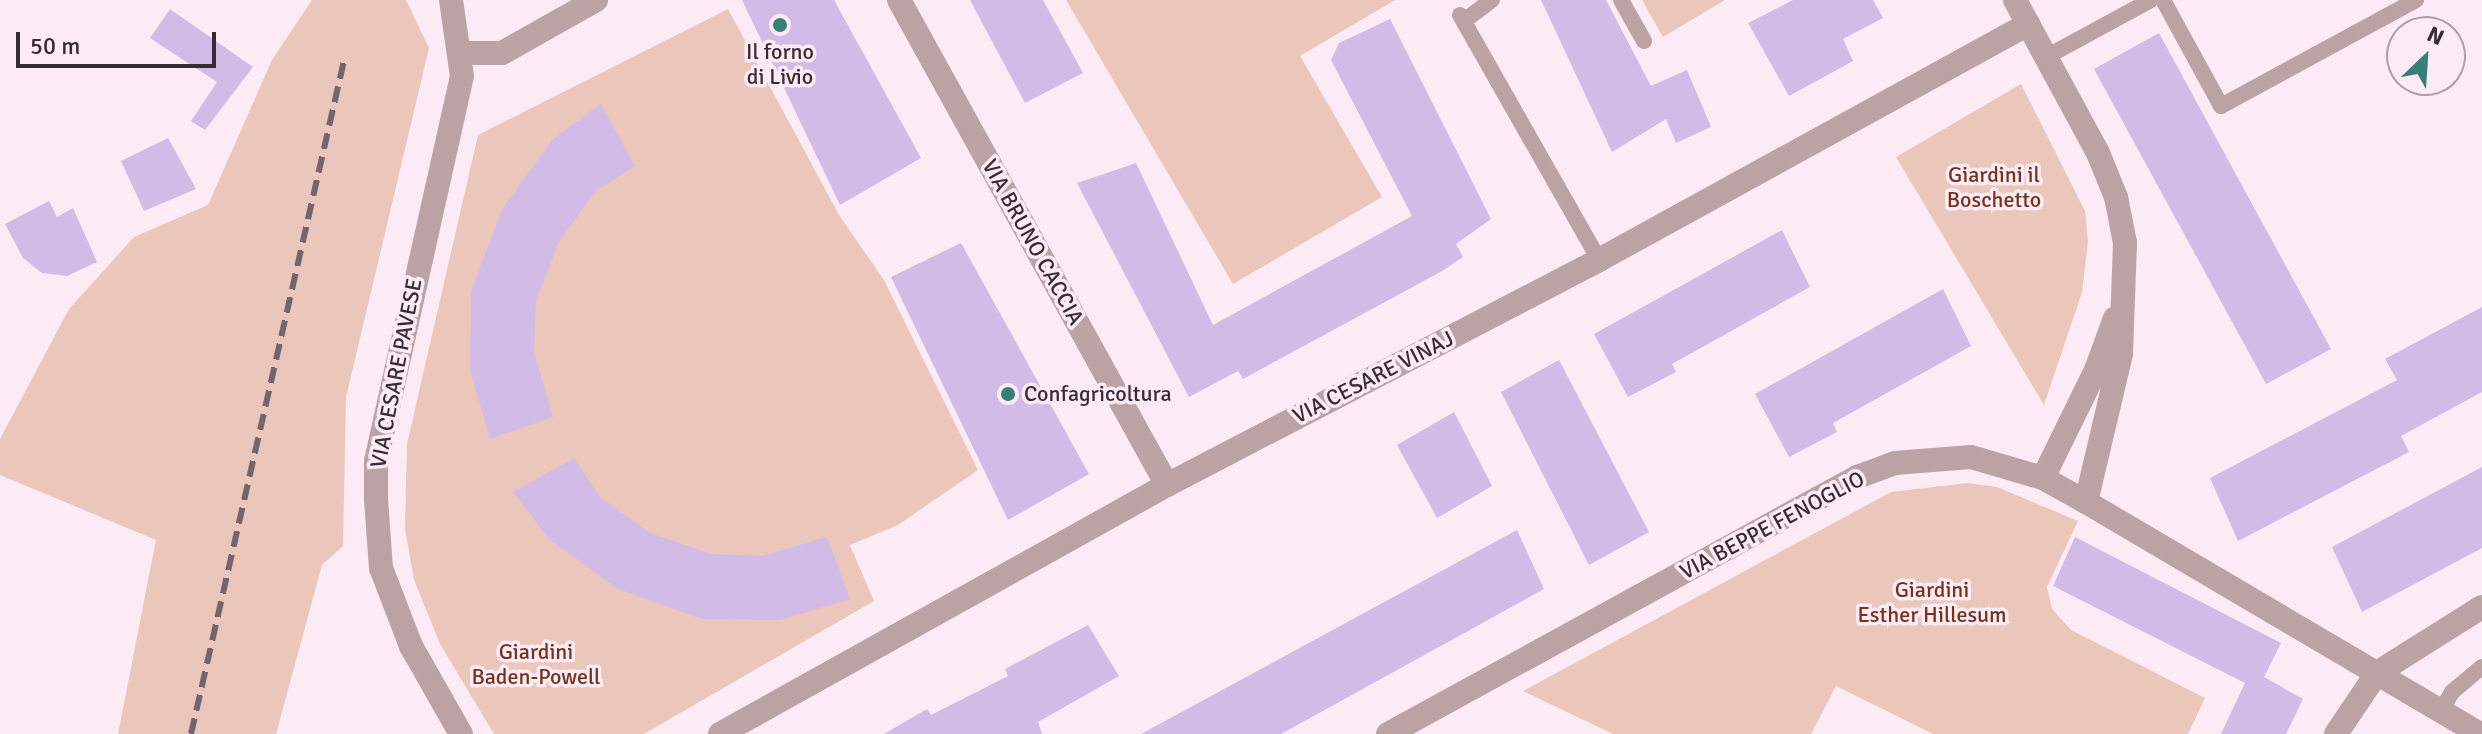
<!DOCTYPE html>
<style>
body{margin:0}
#map{position:relative;width:2482px;height:734px;overflow:hidden;background:#fceaf5;font-family:Signika,sans-serif}
div>[style]{position:absolute}
.green>*{inset:0;background:#eac7ba}
.building>*{inset:0;background:#d3bbe7}
.lane>*{height:16px;margin:-8px;padding:0 8px;transform-origin:8px;border-radius:8px;background:#bba2a4}
.street>*{height:24px;margin:-12px;padding:0 12px;transform-origin:12px;border-radius:12px;background:#bba2a4}
.rail>*{height:6px;margin-top:-3px;transform-origin:0;background:repeating-linear-gradient(90deg,#73656e 0 16px,transparent 0 24px)}
.dots>*{width:22px;height:22px;translate:-50% -50%;box-sizing:border-box;border:4px solid #fceaf5;border-radius:50%}
span{translate:-50% -50%;white-space:nowrap;text-align:center;line-height:1.15;-webkit-text-stroke:7px #fceaf5;paint-order:stroke}
.poi-label{font-size:22px;color:#382c33}
.left{translate:0 -50%;text-align:left}
.park-label{font-size:22px;color:#73341c}
.street-label{font-size:22px;color:#382c33}
.north{position:absolute;left:2386px;top:16px;width:80px;height:80px;box-sizing:border-box;background:#fceaf5;border:2px solid #ae9ea7;border-radius:50%;rotate:25deg;font-size:22px;font-weight:700;line-height:32px;text-align:center;color:#382c33}
.north::after{content:'';display:block;margin:auto;width:28px;height:36px;background:#377f78;clip-path:polygon(50% 0,100% 100%,50% 72%,0 100%)}
.scale{position:absolute;left:16px;top:32px;width:200px;height:36px;box-sizing:border-box;border:4px solid #382c33;border-top:0;padding-left:10px;font-size:24px;line-height:28px;white-space:nowrap;color:#382c33;-webkit-text-stroke:6px #fceaf5;paint-order:stroke}
</style>
<div id="map">
<div class="green">
<div style="clip-path:polygon(312px 0,406px 0,429px 48px,346px 397px,343px 546px,322px 565px,276px 734px,118px 734px,156px 540px,0 475px,0 439px,69px 309px,134px 237px,208px 205px,272px 60px)"></div>
<div style="clip-path:polygon(1066px 0,1395px 0,1300px 56px,1382px 197px,1233px 284px)"></div>
<div style="clip-path:polygon(1642px 0,1725px 0,1663px 37px)"></div>
<div style="clip-path:polygon(728px 9px,839px 215px,884px 280px,978px 470px,898px 525px,850px 545px,874px 601px,644px 734px,494px 734px,440px 644px,414px 580px,405px 529px,407px 444px,478px 135px)"></div>
<div style="clip-path:polygon(2021px 84px,2085px 211px,2088px 242px,2082px 292px,2044px 405px,1896px 157px)"></div>
<div style="clip-path:polygon(1968px 483px,1997px 487px,2078px 521px,2047px 587px,2052px 609px,2071px 630px,2205px 698px,2188px 734px,1933px 734px,1836px 686px,1811px 734px,1613px 734px,1523px 691px,1891px 492px)"></div>
</div>
<div class="building">
<div style="clip-path:polygon(742px 0,834px 0,921px 158px,840px 205px)"></div>
<div style="clip-path:polygon(970px 0,1043px 0,1083px 73px,1025px 103px)"></div>
<div style="clip-path:polygon(1541px 0,1606px 0,1651px 86px,1687px 70px,1711px 127px,1676px 143px,1666px 119px,1612px 152px)"></div>
<div style="clip-path:polygon(1793px 0,1873px 0,1883px 18px,1843px 39px,1853px 61px,1789px 96px,1748px 23px)"></div>
<div style="clip-path:polygon(170px 9px,253px 67px,205px 130px,191px 121px,217px 82px,150px 38px)"></div>
<div style="clip-path:polygon(1390px 19px,1491px 219px,1456px 244px,1463px 257px,1444px 270px,1243px 379px,1238px 371px,1189px 397px,1077px 183px,1136px 163px,1213px 325px,1412px 216px,1331px 60px,1339px 43px)"></div>
<div style="clip-path:polygon(2159px 33px,2331px 349px,2266px 384px,2094px 69px)"></div>
<div style="clip-path:polygon(601px 104px,635px 166px,596px 191px,559px 241px,536px 301px,534px 352px,553px 417px,490px 439px,470px 369px,471px 291px,503px 208px,552px 140px)"></div>
<div style="clip-path:polygon(168px 138px,196px 189px,144px 211px,121px 161px)"></div>
<div style="clip-path:polygon(49px 201px,57px 217px,73px 208px,97px 262px,67px 276px,42px 273px,23px 258px,5px 224px)"></div>
<div style="clip-path:polygon(1782px 230px,1810px 287px,1672px 364px,1676px 372px,1628px 397px,1594px 334px)"></div>
<div style="clip-path:polygon(961px 243px,1089px 474px,1008px 520px,891px 277px)"></div>
<div style="clip-path:polygon(1943px 289px,1971px 346px,1833px 423px,1837px 432px,1789px 457px,1755px 394px)"></div>
<div style="clip-path:polygon(2482px 307px,2482px 392px,2401px 436px,2409px 452px,2238px 541px,2210px 478px,2397px 380px,2385px 359px)"></div>
<div style="clip-path:polygon(1559px 360px,1649px 532px,1589px 565px,1501px 392px)"></div>
<div style="clip-path:polygon(1454px 412px,1492px 486px,1437px 518px,1397px 445px)"></div>
<div style="clip-path:polygon(574px 458px,600px 497px,650px 533px,711px 554px,762px 556px,827px 537px,850px 599px,780px 620px,702px 619px,618px 589px,550px 540px,513px 492px)"></div>
<div style="clip-path:polygon(2482px 467px,2482px 548px,2362px 612px,2332px 547px)"></div>
<div style="clip-path:polygon(1517px 530px,1544px 589px,1281px 734px,1141px 734px)"></div>
<div style="clip-path:polygon(2075px 537px,2281px 643px,2264px 677px,2303px 699px,2286px 734px,2221px 734px,2245px 683px,2053px 586px)"></div>
<div style="clip-path:polygon(1088px 625px,1119px 676px,1038px 722px,1042px 734px,884px 734px,927px 709px,931px 715px,1008px 676px,1005px 669px)"></div>
</div>
<div class="lane">
<div style="left:1621px;top:0;width:47px;rotate:60.7deg"></div>
<div style="left:2163px;top:0;width:121px;rotate:61.3deg"></div>
<div style="left:2221px;top:106px;width:222px;rotate:-28.5deg"></div>
<div style="left:1460px;top:15px;width:282px;rotate:60.4deg"></div>
<div style="left:1464px;top:21px;width:35px;rotate:-37deg"></div>
<div style="left:2046px;top:57px;width:119px;rotate:-28.5deg"></div>
<div style="left:2441px;top:711px;width:22px;rotate:-60deg"></div>
<div style="left:2452px;top:692px;width:39px;rotate:-40deg"></div>
</div>
<div class="street">
<div style="left:451px;top:0;width:77px;rotate:81.8deg"></div>
<div style="left:462px;top:76px;width:394px;rotate:102.6deg"></div>
<div style="left:376px;top:461px;width:38px;rotate:90deg"></div>
<div style="left:376px;top:499px;width:69px;rotate:85.9deg"></div>
<div style="left:381px;top:568px;width:84px;rotate:69deg"></div>
<div style="left:411px;top:646px;width:101px;rotate:60.4deg"></div>
<div style="left:899px;top:0;width:554px;rotate:61.08deg"></div>
<div style="left:2015px;top:0;width:174px;rotate:61.5deg"></div>
<div style="left:2098px;top:153px;width:48px;rotate:67.8deg"></div>
<div style="left:2116px;top:197px;width:47px;rotate:78.9deg"></div>
<div style="left:2125px;top:243px;width:111px;rotate:92.1deg"></div>
<div style="left:2121px;top:354px;width:152px;rotate:103.3deg"></div>
<div style="left:462px;top:53px;width:40px"></div>
<div style="left:502px;top:53px;width:108px;rotate:-29.4deg"></div>
<div style="left:2043px;top:478px;width:120px;rotate:-63.9deg"></div>
<div style="left:2096px;top:370px;width:55px;rotate:-69.9deg"></div>
<div style="left:720px;top:734px;width:512px;rotate:-29.12deg"></div>
<div style="left:1167px;top:485px;width:487px;rotate:-27.5deg"></div>
<div style="left:1599px;top:260px;width:490px;rotate:-28.8deg"></div>
<div style="left:1388px;top:734px;width:535px;rotate:-28.72deg"></div>
<div style="left:1857px;top:477px;width:40px;rotate:-20.2deg"></div>
<div style="left:1895px;top:463px;width:76px;rotate:-4.5deg"></div>
<div style="left:1971px;top:457px;width:75px;rotate:16.3deg"></div>
<div style="left:2043px;top:478px;width:49px;rotate:29.2deg"></div>
<div style="left:2086px;top:502px;width:457px;rotate:30.5deg"></div>
<div style="left:2336px;top:734px;width:73px;rotate:-56.1deg"></div>
<div style="left:2377px;top:673px;width:124px;rotate:-32.2deg"></div>
</div>
<div class="rail">
<div style="left:191px;top:734px;width:695px;rotate:-77.2deg"></div>
</div>
<div class="dots">
<div style="left:780px;top:25px;background:#377f78"></div>
<div style="left:1008px;top:394px;background:#377f78"></div>
</div>
<div class="poi-label">
<span style="left:780px;top:64px">Il forno<br>di Livio</span>
<span class="left" style="left:1024px;top:394px">Confagricoltura</span>
</div>
<div class="park-label">
<span style="left:1994px;top:187px">Giardini il<br>Boschetto</span>
<span style="left:1932px;top:602px">Giardini<br>Esther Hillesum</span>
<span style="left:536px;top:664px">Giardini<br>Baden-Powell</span>
</div>
<div class="street-label">
<span style="left:1033px;top:242px;rotate:61deg">VIA BRUNO CACCIA</span>
<span style="left:396px;top:373px;rotate:-79deg">VIA CESARE PAVESE</span>
<span style="left:1373px;top:377px;rotate:-27deg">VIA CESARE VINAJ</span>
<span style="left:1772px;top:525px;rotate:-28deg">VIA BEPPE FENOGLIO</span>
</div>
<div class="north">N</div>
<div class="scale">50 m</div>
</div>
